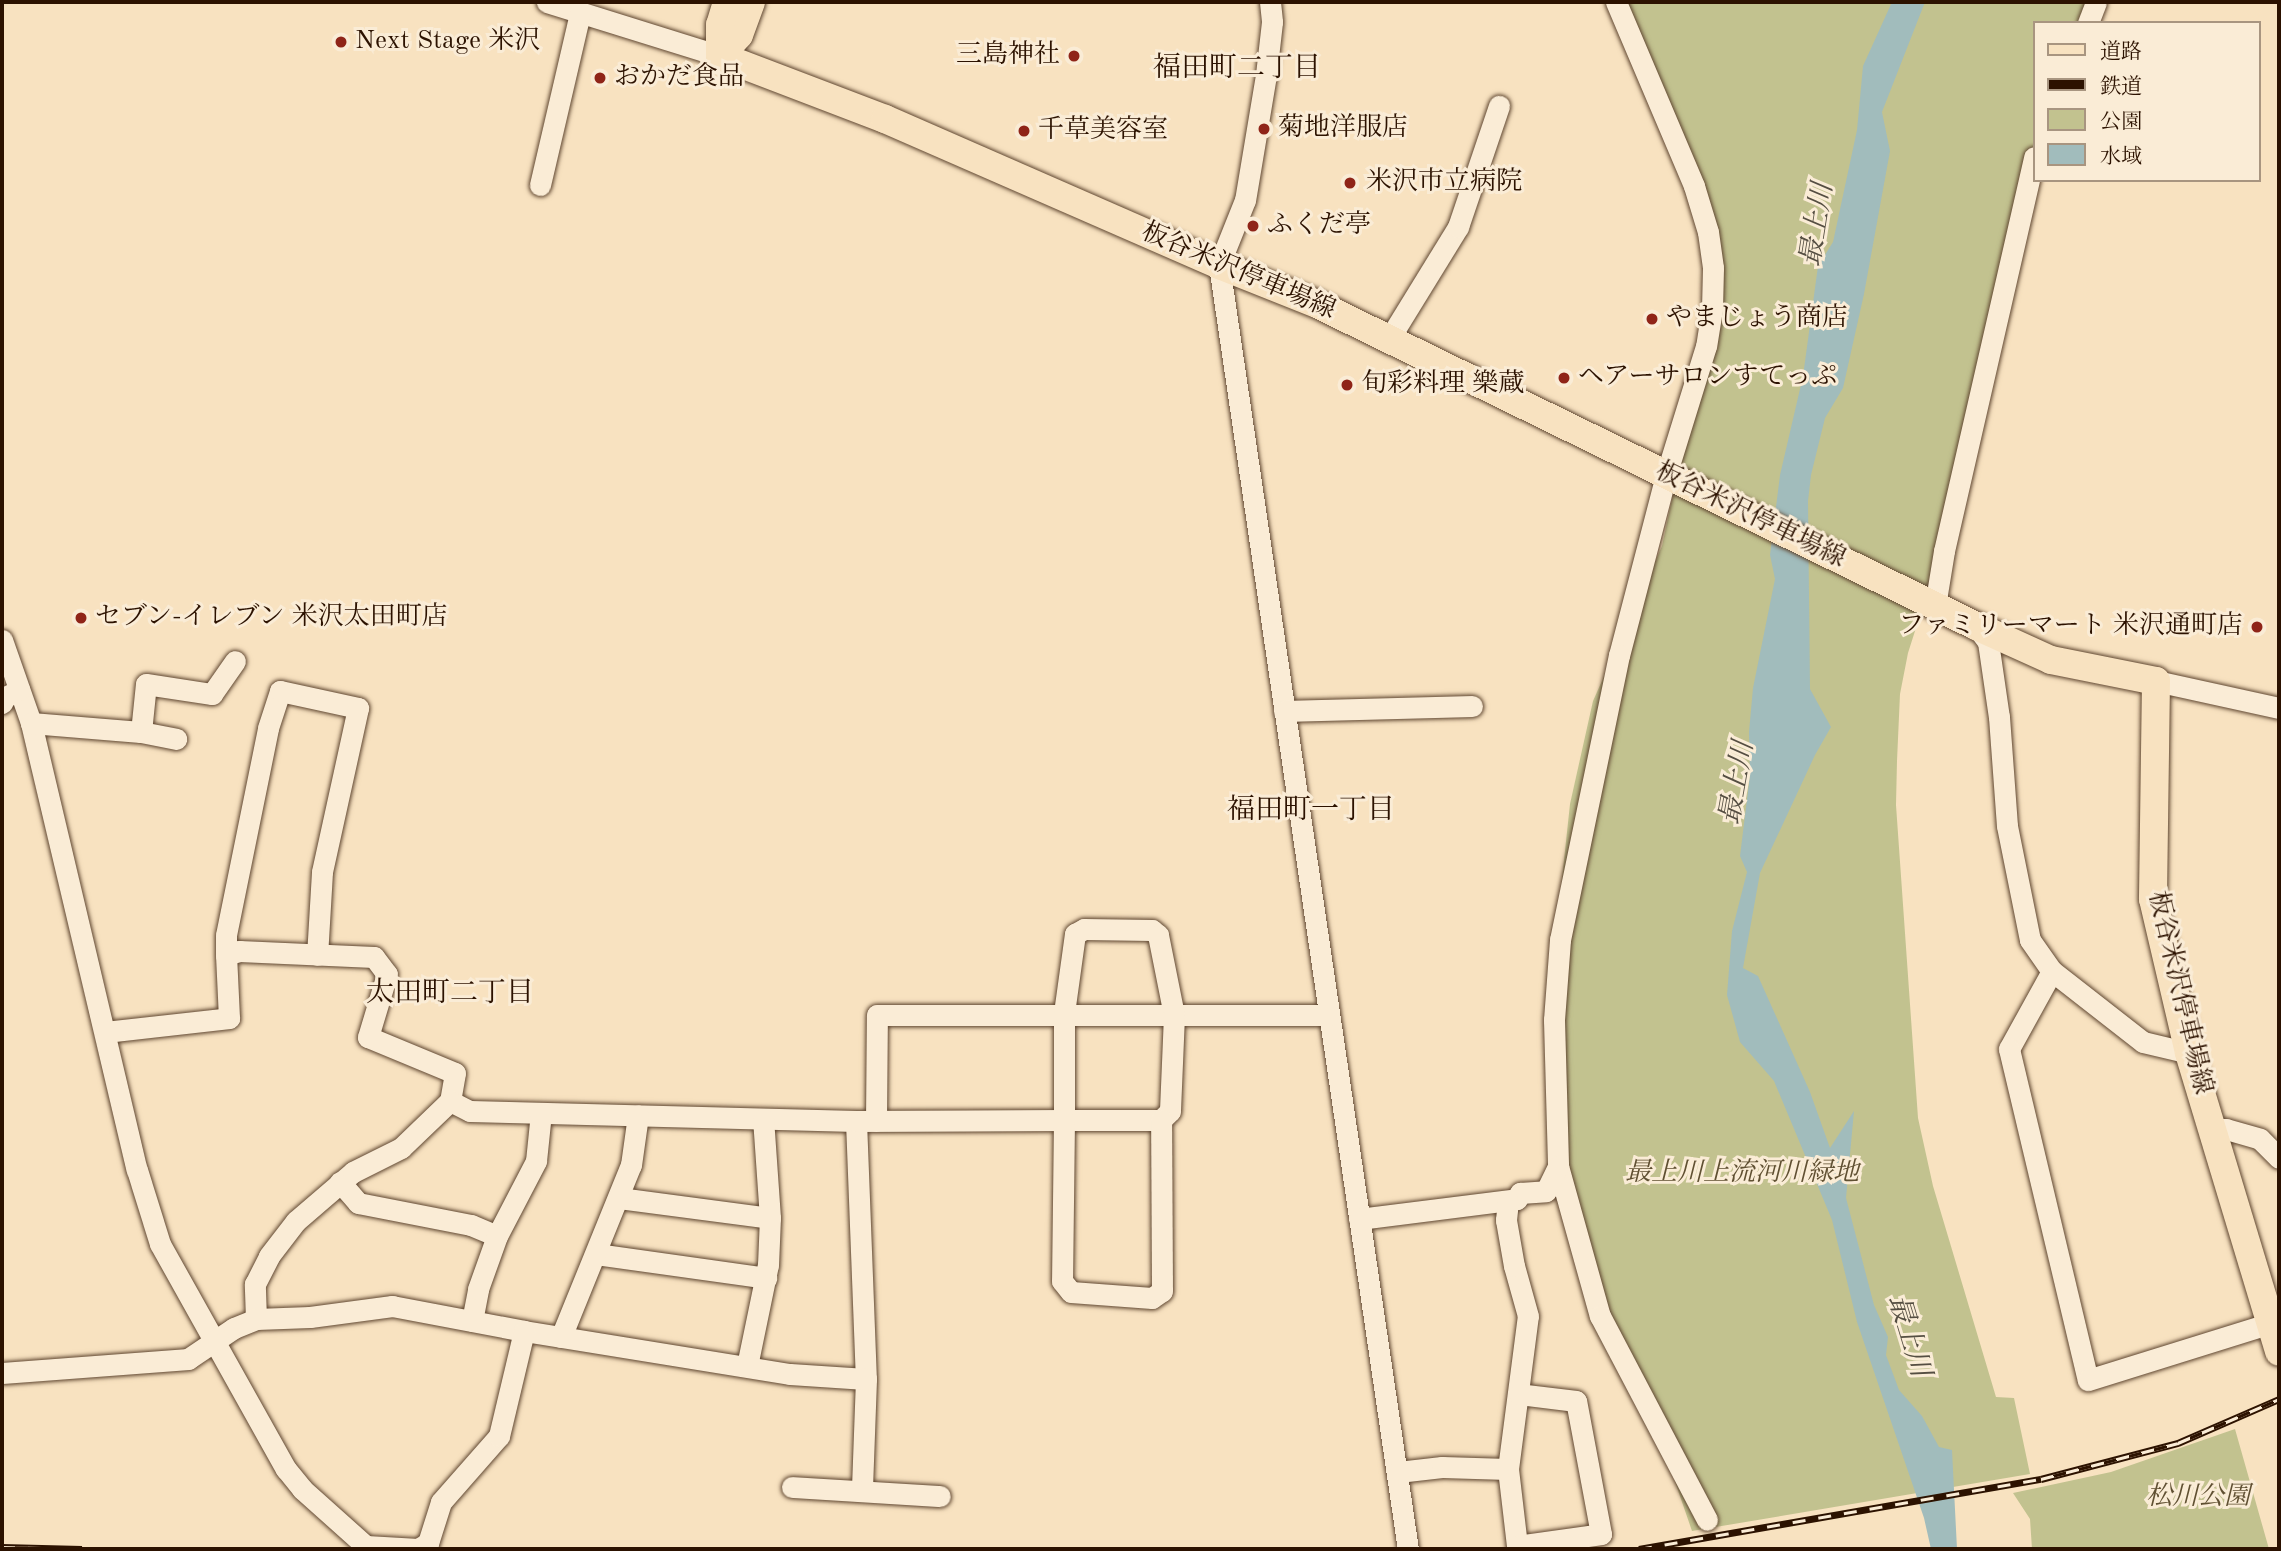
<!DOCTYPE html>
<meta charset="utf-8">
<style>
body{margin:0}
#map{position:relative;width:2281px;height:1551px;overflow:hidden;background:#f8e2c0;font-family:"Old Standard TT","Noto Serif JP",serif}
div>[style]{position:absolute}
.green>*{inset:0;background:#c2c28f}
.water>*{inset:0;background:#a1bcbc}
.roads{filter:drop-shadow(0 0 2px #5f4630) drop-shadow(0 0 2px #5f4630)}
.minor>*{height:21px;margin:-10.5px;padding:0 10.5px;transform-origin:10.5px;border-radius:10.5px;background:#faecd6}
.major>*{height:28px;margin:-14px;padding:0 14px;transform-origin:14px;border-radius:14px;background:#f8e2c0}
.rail>*{height:7px;margin-top:-3.5px;transform-origin:0;background:repeating-linear-gradient(90deg,#faecd6 0 13px,#2c1200 0 26px);box-sizing:border-box;border-block:2px solid #2c1200}
.dots>*{width:19px;height:19px;translate:-50% -50%;box-sizing:border-box;border:4px solid #faecd6;border-radius:50%}
span{translate:-50% -50%;white-space:nowrap;text-align:center;line-height:1.15;-webkit-text-stroke:6px #faecd6;paint-order:stroke}
.poi-label{font-size:26px;color:#2c1200}
.left{translate:0 -50%;text-align:left}
.right{translate:-100% -50%;text-align:right}
.street-label{font-size:26px;color:#2c1200}
.park-label{font-size:26px;color:#605032;font-style:italic}
.neighbourhood-label{font-size:28px;color:#2c1200}
.water-label{font-size:28px;color:#554e42;font-style:italic}
.frame{position:absolute;inset:0;border:4px solid #2c1200;pointer-events:none}
.legend{position:absolute;left:2033px;top:21px;width:228px;height:161px;box-sizing:border-box;background:#faecd6;border:2px solid #a89580;margin:0;padding:9px 12px;list-style:none;font-size:21px;color:#2c1200}
.legend li{display:flex;align-items:center;gap:14px;height:35px}
.legend b{width:35px;border:2px solid #a89580}
</style>
<div id="map">
<div class="green">
<div style="clip-path:polygon(1621px 2px,2089px 2px,2081px 23px,2034px 23px,2034px 148px,1929px 587px,1908px 653px,1900px 694px,1897px 761px,1896px 805px,1918px 1118px,1933px 1186px,1996px 1397px,2014px 1398px,2030px 1474px,1692px 1531px,1662px 1444px,1557px 1202px,1547px 1019px,1570px 804px,1593px 701px,1662px 546px,1721px 268px)"></div>
<div style="clip-path:polygon(2235px 1429px,2269px 1549px,2032px 1549px,2030px 1519px,2013px 1493px,2111px 1472px)"></div>
</div>
<div class="water">
<div style="clip-path:polygon(1892px 2px,1925px 2px,1882px 112px,1890px 151px,1864px 294px,1843px 388px,1825px 418px,1811px 475px,1808px 501px,1810px 689px,1831px 727px,1815px 755px,1760px 873px,1743px 968px,1758px 976px,1810px 1092px,1830px 1148px,1854px 1111px,1846px 1198px,1874px 1305px,1888px 1337px,1886px 1355px,1899px 1390px,1922px 1416px,1939px 1447px,1952px 1450px,1957px 1549px,1931px 1549px,1924px 1518px,1857px 1322px,1832px 1220px,1774px 1081px,1740px 1042px,1727px 995px,1732px 931px,1747px 872px,1740px 856px,1750px 775px,1749px 732px,1753px 688px,1775px 579px,1770px 555px,1780px 475px,1803px 376px,1818px 266px,1833px 242px,1857px 130px,1863px 66px)"></div>
</div>
<div class="roads">
<div class="minor">
<div style="left:547px;top:2px;width:181px;rotate:17.3deg"></div>
<div style="left:1270px;top:2px;width:20px;rotate:84deg"></div>
<div style="left:1272px;top:22px;width:53px;rotate:96.5deg"></div>
<div style="left:1266px;top:75px;width:127px;rotate:99.5deg"></div>
<div style="left:1245px;top:200px;width:70px;rotate:111.8deg"></div>
<div style="left:1219px;top:265px;width:1298px;rotate:81.63deg"></div>
<div style="left:1616px;top:2px;width:200px;rotate:67deg"></div>
<div style="left:1694px;top:186px;width:48px;rotate:73.1deg"></div>
<div style="left:1708px;top:232px;width:36px;rotate:82deg"></div>
<div style="left:1713px;top:268px;width:41px;rotate:91.4deg"></div>
<div style="left:1712px;top:309px;width:37px;rotate:99deg"></div>
<div style="left:1706px;top:346px;width:135px;rotate:107.2deg"></div>
<div style="left:1666px;top:475px;width:186px;rotate:104.6deg"></div>
<div style="left:1619px;top:655px;width:291px;rotate:101.7deg"></div>
<div style="left:1560px;top:940px;width:80px;rotate:94.3deg"></div>
<div style="left:1554px;top:1020px;width:146px;rotate:88.4deg"></div>
<div style="left:1558px;top:1166px;width:156px;rotate:74.4deg"></div>
<div style="left:1600px;top:1316px;width:230px;rotate:62.3deg"></div>
<div style="left:2088px;top:23px;width:22px;rotate:-69deg"></div>
<div style="left:540px;top:185px;width:177px;rotate:-76.9deg"></div>
<div style="left:1389px;top:339px;width:132px;rotate:-58.4deg"></div>
<div style="left:1458px;top:227px;width:128px;rotate:-71.3deg"></div>
<div style="left:1935px;top:606px;width:56px;rotate:-80.7deg"></div>
<div style="left:1944px;top:551px;width:404px;rotate:-77.1deg"></div>
<div style="left:1976px;top:626px;width:20px;rotate:53deg"></div>
<div style="left:1988px;top:642px;width:76px;rotate:81.7deg"></div>
<div style="left:1999px;top:717px;width:109px;rotate:85.8deg"></div>
<div style="left:2007px;top:826px;width:116px;rotate:78.6deg"></div>
<div style="left:2030px;top:940px;width:38px;rotate:55deg"></div>
<div style="left:2052px;top:971px;width:115px;rotate:38deg"></div>
<div style="left:2143px;top:1042px;width:47px;rotate:13.4deg"></div>
<div style="left:2px;top:640px;width:88px;rotate:70.7deg"></div>
<div style="left:31px;top:723px;width:459px;rotate:76.7deg"></div>
<div style="left:137px;top:1170px;width:77px;rotate:72.7deg"></div>
<div style="left:160px;top:1244px;width:258px;rotate:60.8deg"></div>
<div style="left:286px;top:1469px;width:26px;rotate:51deg"></div>
<div style="left:302px;top:1489px;width:90px;rotate:41.8deg"></div>
<div style="left:2156px;top:681px;width:126px;rotate:12.4deg"></div>
<div style="left:2px;top:703px;width:7px;rotate:-63deg"></div>
<div style="left:5px;top:697px;width:16px;rotate:-27deg"></div>
<div style="left:1284px;top:711px;width:188px;rotate:-1.5deg"></div>
<div style="left:31px;top:723px;width:110px;rotate:4.7deg"></div>
<div style="left:141px;top:732px;width:48px;rotate:-84.1deg"></div>
<div style="left:146px;top:684px;width:67px;rotate:8.6deg"></div>
<div style="left:212px;top:694px;width:40px;rotate:-55.1deg"></div>
<div style="left:141px;top:732px;width:36px;rotate:11deg"></div>
<div style="left:226px;top:955px;width:20px;rotate:-90deg"></div>
<div style="left:226px;top:935px;width:211px;rotate:-78.5deg"></div>
<div style="left:268px;top:728px;width:39px;rotate:-72deg"></div>
<div style="left:280px;top:691px;width:80px;rotate:12.3deg"></div>
<div style="left:358px;top:708px;width:168px;rotate:102.4deg"></div>
<div style="left:322px;top:872px;width:83px;rotate:93.4deg"></div>
<div style="left:2052px;top:971px;width:89px;rotate:118.9deg"></div>
<div style="left:2009px;top:1049px;width:340px;rotate:76.6deg"></div>
<div style="left:2088px;top:1380px;width:192px;rotate:-17.3deg"></div>
<div style="left:105px;top:1032px;width:125px;rotate:-6.4deg"></div>
<div style="left:229px;top:1018px;width:63px;rotate:-92.7deg"></div>
<div style="left:226px;top:955px;width:14px;rotate:-17deg"></div>
<div style="left:239px;top:951px;width:135px;rotate:2.5deg"></div>
<div style="left:374px;top:957px;width:21px;rotate:53deg"></div>
<div style="left:387px;top:974px;width:66px;rotate:106.8deg"></div>
<div style="left:368px;top:1037px;width:94px;rotate:22.5deg"></div>
<div style="left:455px;top:1073px;width:28px;rotate:100deg"></div>
<div style="left:856px;top:1121px;width:258px;rotate:87.8deg"></div>
<div style="left:866px;top:1379px;width:111px;rotate:92.1deg"></div>
<div style="left:876px;top:1121px;width:106px;rotate:-89.5deg"></div>
<div style="left:877px;top:1015px;width:452px"></div>
<div style="left:2210px;top:1129px;width:16px"></div>
<div style="left:2226px;top:1129px;width:35px;rotate:16deg"></div>
<div style="left:2260px;top:1139px;width:27px;rotate:45deg"></div>
<div style="left:340px;top:1182px;width:28px;rotate:49deg"></div>
<div style="left:358px;top:1203px;width:115px;rotate:11deg"></div>
<div style="left:471px;top:1225px;width:28px;rotate:23deg"></div>
<div style="left:619px;top:1198px;width:152px;rotate:7.5deg"></div>
<div style="left:1359px;top:1219px;width:159px;rotate:-7.2deg"></div>
<div style="left:1517px;top:1199px;width:7px;rotate:-63deg"></div>
<div style="left:1520px;top:1193px;width:26px;rotate:-4deg"></div>
<div style="left:1546px;top:1191px;width:28px;rotate:-64deg"></div>
<div style="left:596px;top:1254px;width:172px;rotate:8deg"></div>
<div style="left:256px;top:1319px;width:35px;rotate:-92deg"></div>
<div style="left:255px;top:1284px;width:31px;rotate:-63deg"></div>
<div style="left:269px;top:1256px;width:44px;rotate:-52.4deg"></div>
<div style="left:296px;top:1221px;width:75px;rotate:-40.7deg"></div>
<div style="left:353px;top:1172px;width:54px;rotate:-26.6deg"></div>
<div style="left:401px;top:1148px;width:68px;rotate:-43.8deg"></div>
<div style="left:450px;top:1101px;width:22px;rotate:27deg"></div>
<div style="left:470px;top:1111px;width:386px;rotate:1.5deg"></div>
<div style="left:856px;top:1121px;width:208px;rotate:-0.3deg"></div>
<div style="left:1064px;top:1120px;width:107px;rotate:-90deg"></div>
<div style="left:1064px;top:1013px;width:80px;rotate:-82.1deg"></div>
<div style="left:1075px;top:934px;width:10px;rotate:-29deg"></div>
<div style="left:1084px;top:929px;width:68px;rotate:0.8deg"></div>
<div style="left:1152px;top:930px;width:8px;rotate:40deg"></div>
<div style="left:1158px;top:935px;width:82px;rotate:78.7deg"></div>
<div style="left:1174px;top:1015px;width:96px;rotate:92.4deg"></div>
<div style="left:1170px;top:1111px;width:13px;rotate:135deg"></div>
<div style="left:1161px;top:1120px;width:97px;rotate:180deg"></div>
<div style="left:1064px;top:1120px;width:161px;rotate:90.7deg"></div>
<div style="left:1062px;top:1281px;width:14px;rotate:51deg"></div>
<div style="left:1071px;top:1292px;width:81px;rotate:4.2deg"></div>
<div style="left:1152px;top:1298px;width:12px;rotate:-35deg"></div>
<div style="left:1162px;top:1291px;width:171px;rotate:-90.3deg"></div>
<div style="left:472px;top:1321px;width:33px;rotate:-79deg"></div>
<div style="left:478px;top:1289px;width:56px;rotate:-70.3deg"></div>
<div style="left:497px;top:1236px;width:85px;rotate:-62.5deg"></div>
<div style="left:536px;top:1161px;width:48px;rotate:-84.1deg"></div>
<div style="left:561px;top:1337px;width:186px;rotate:-67.9deg"></div>
<div style="left:631px;top:1165px;width:50px;rotate:-82deg"></div>
<div style="left:747px;top:1366px;width:103px;rotate:-78.3deg"></div>
<div style="left:768px;top:1265px;width:47px;rotate:-87.6deg"></div>
<div style="left:770px;top:1218px;width:99px;rotate:-94deg"></div>
<div style="left:2px;top:1373px;width:187px;rotate:-4.3deg"></div>
<div style="left:188px;top:1359px;width:55px;rotate:-34deg"></div>
<div style="left:234px;top:1328px;width:24px;rotate:-22deg"></div>
<div style="left:256px;top:1319px;width:54px;rotate:-2.1deg"></div>
<div style="left:310px;top:1317px;width:83px;rotate:-7.6deg"></div>
<div style="left:392px;top:1306px;width:134px;rotate:10.7deg"></div>
<div style="left:524px;top:1331px;width:269px;rotate:9.2deg"></div>
<div style="left:790px;top:1374px;width:76px;rotate:3.8deg"></div>
<div style="left:1508px;top:1469px;width:154px;rotate:-82.6deg"></div>
<div style="left:1528px;top:1316px;width:52px;rotate:-105.6deg"></div>
<div style="left:1514px;top:1266px;width:47px;rotate:-99.9deg"></div>
<div style="left:1506px;top:1220px;width:19px;rotate:-84deg"></div>
<div style="left:1398px;top:1472px;width:44px;rotate:-6.5deg"></div>
<div style="left:1442px;top:1467px;width:66px;rotate:1.7deg"></div>
<div style="left:1508px;top:1469px;width:78px;rotate:83.3deg"></div>
<div style="left:1517px;top:1546px;width:85px;rotate:-8.1deg"></div>
<div style="left:1601px;top:1534px;width:135px;rotate:-100.6deg"></div>
<div style="left:1576px;top:1401px;width:57px;rotate:-173deg"></div>
<div style="left:792px;top:1487px;width:148px;rotate:3.5deg"></div>
<div style="left:366px;top:1546px;width:52px;rotate:3.3deg"></div>
<div style="left:418px;top:1549px;width:12px;rotate:-31deg"></div>
<div style="left:428px;top:1543px;width:43px;rotate:-72.4deg"></div>
<div style="left:441px;top:1502px;width:88px;rotate:-48.7deg"></div>
<div style="left:499px;top:1436px;width:108px;rotate:-76.6deg"></div>
</div>
<div class="major">
<div style="left:720px;top:56px;width:177px;rotate:20.9deg"></div>
<div style="left:885px;top:119px;width:365px;rotate:23.6deg"></div>
<div style="left:1219px;top:265px;width:105px;rotate:21.7deg"></div>
<div style="left:1317px;top:304px;width:733px;rotate:26.04deg"></div>
<div style="left:1976px;top:626px;width:82px;rotate:24.4deg"></div>
<div style="left:2051px;top:660px;width:107px;rotate:11.3deg"></div>
<div style="left:2156px;top:681px;width:218px;rotate:90.8deg"></div>
<div style="left:2153px;top:899px;width:158px;rotate:76.8deg"></div>
<div style="left:2189px;top:1053px;width:312px;rotate:73.2deg"></div>
<div style="left:720px;top:56px;width:28px;rotate:-48deg"></div>
<div style="left:739px;top:35px;width:35px;rotate:-70deg"></div>
<div style="left:720px;top:56px;width:31px;rotate:-90deg"></div>
<div style="left:720px;top:25px;width:24px;rotate:-73deg"></div>
</div>
</div>
<div class="rail">
<div style="left:2px;top:1547px;width:80px;rotate:1.4deg"></div>
<div style="left:1639px;top:1549px;width:408px;rotate:-9.9deg"></div>
<div style="left:2041px;top:1479px;width:142px;rotate:-14.7deg"></div>
<div style="left:2178px;top:1443px;width:110px;rotate:-23.5deg"></div>
</div>
<div class="dots">
<div style="left:341px;top:42px;background:#8f2418"></div>
<div style="left:1074px;top:56px;background:#8f2418"></div>
<div style="left:600px;top:78px;background:#8f2418"></div>
<div style="left:1264px;top:129px;background:#8f2418"></div>
<div style="left:1024px;top:131px;background:#8f2418"></div>
<div style="left:1350px;top:183px;background:#8f2418"></div>
<div style="left:1253px;top:226px;background:#8f2418"></div>
<div style="left:1652px;top:319px;background:#8f2418"></div>
<div style="left:1564px;top:378px;background:#8f2418"></div>
<div style="left:1347px;top:385px;background:#8f2418"></div>
<div style="left:81px;top:618px;background:#8f2418"></div>
<div style="left:2257px;top:627px;background:#8f2418"></div>
</div>
<div class="poi-label">
<span class="left" style="left:355px;top:42px">Next Stage 米沢</span>
<span class="right" style="left:1060px;top:56px">三島神社</span>
<span class="left" style="left:614px;top:78px">おかだ食品</span>
<span class="left" style="left:1278px;top:129px">菊地洋服店</span>
<span class="left" style="left:1038px;top:131px">千草美容室</span>
<span class="left" style="left:1366px;top:183px">米沢市立病院</span>
<span class="left" style="left:1267px;top:226px">ふくだ亭</span>
<span class="left" style="left:1666px;top:319px">やまじょう商店</span>
<span class="left" style="left:1578px;top:378px">ヘアーサロンすてっぷ</span>
<span class="left" style="left:1361px;top:385px">旬彩料理 樂蔵</span>
<span class="left" style="left:95px;top:618px">セブン-イレブン 米沢太田町店</span>
<span class="right" style="left:2243px;top:627px">ファミリーマート 米沢通町店</span>
</div>
<div class="street-label">
<span style="left:1238px;top:272px;rotate:23deg">板谷米沢停車場線</span>
<span style="left:1750px;top:516px;rotate:26deg">板谷米沢停車場線</span>
<span style="left:2179px;top:993px;rotate:77deg">板谷米沢停車場線</span>
</div>
<div class="park-label">
<span style="left:1742px;top:1174px">最上川上流河川緑地</span>
<span style="left:2198px;top:1498px">松川公園</span>
</div>
<div class="neighbourhood-label">
<span style="left:1237px;top:69px">福田町二丁目</span>
<span style="left:1311px;top:811px">福田町一丁目</span>
<span style="left:450px;top:994px">太田町二丁目</span>
</div>
<div class="water-label">
<span style="left:1818px;top:225px;rotate:-81deg">最上川</span>
<span style="left:1738px;top:783px;rotate:-80deg">最上川</span>
<span style="left:1908px;top:1336px;rotate:73deg">最上川</span>
</div>
<div class="frame"></div>
<ul class="legend">
<li><b style="height:9px;background:#f8e2c0"></b>道路</li>
<li><b style="height:9px;background:#2c1200"></b>鉄道</li>
<li><b style="height:19px;background:#c2c28f"></b>公園</li>
<li><b style="height:19px;background:#a1bcbc"></b>水域</li>
</ul>
</div>
